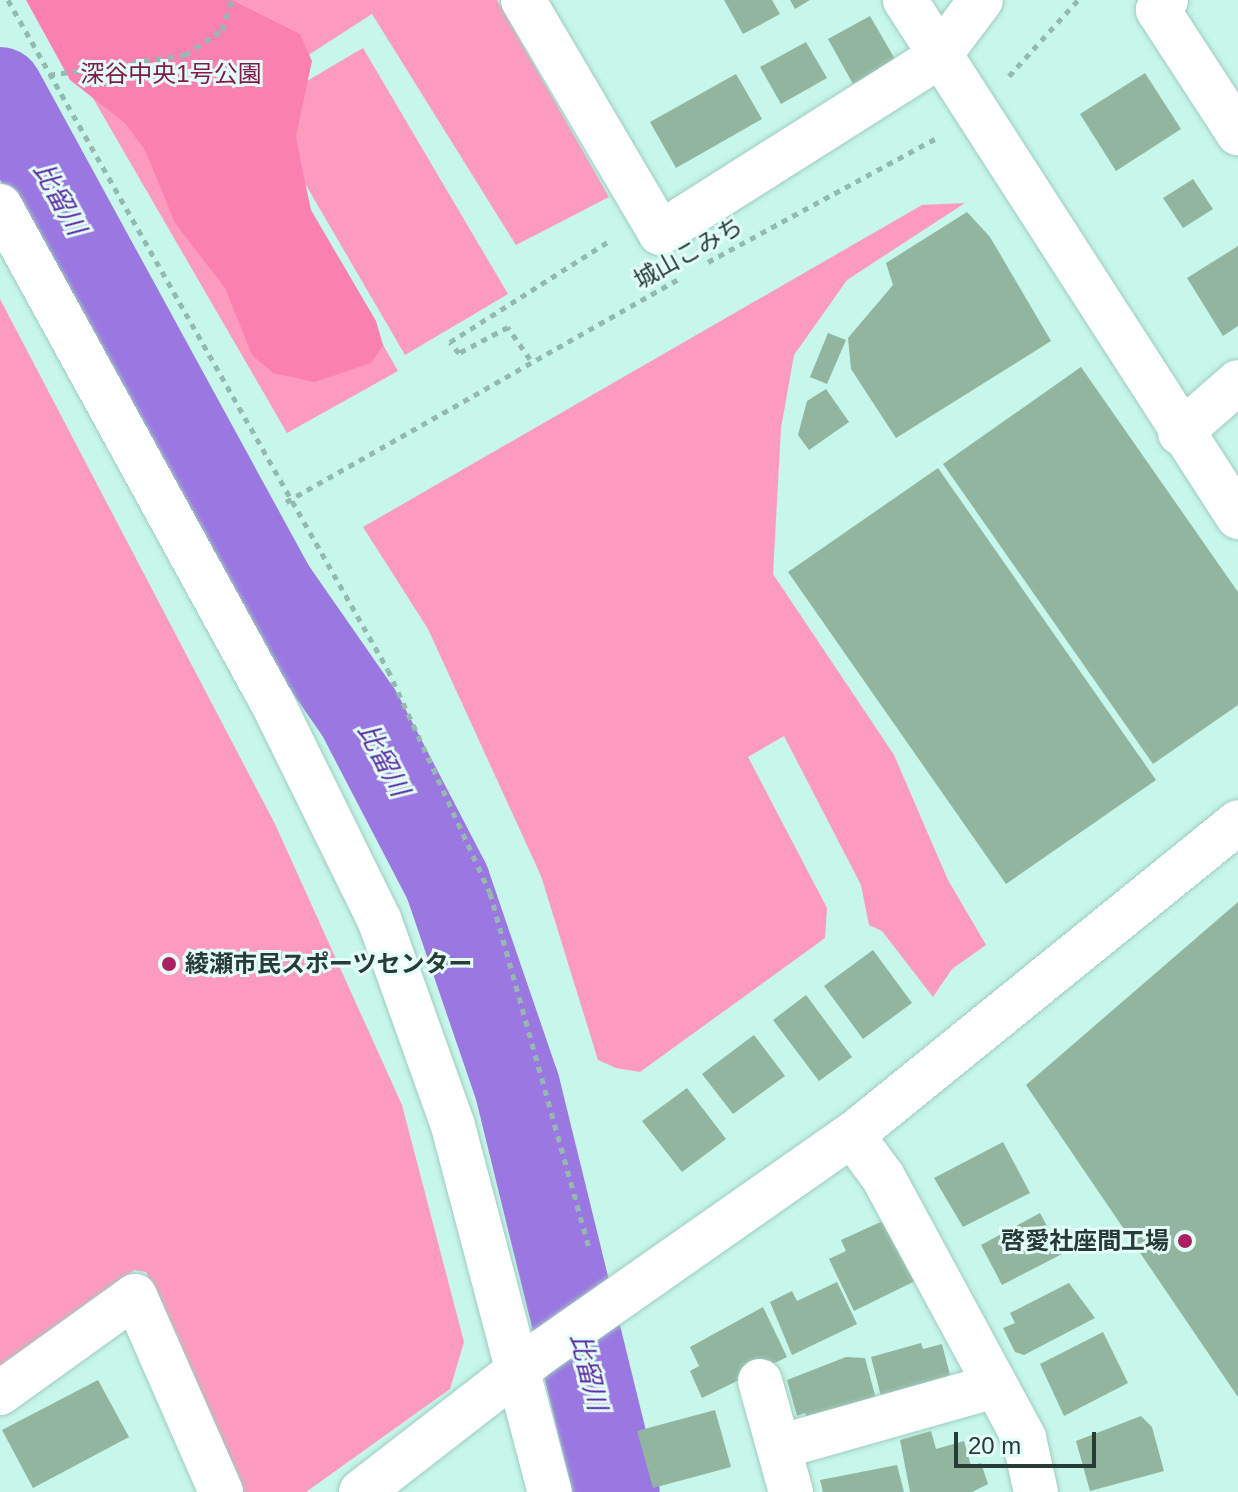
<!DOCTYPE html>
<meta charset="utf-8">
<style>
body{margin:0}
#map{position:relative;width:1238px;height:1492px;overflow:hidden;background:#c7f6ea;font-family:Arial,"Noto Sans JP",sans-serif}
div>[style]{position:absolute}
.green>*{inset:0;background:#fd9bbe}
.forest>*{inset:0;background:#fa81af}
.river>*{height:86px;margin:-43px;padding:0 43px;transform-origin:43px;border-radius:43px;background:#9b78e1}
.building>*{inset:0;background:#91b59e}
.path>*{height:5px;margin-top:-2.5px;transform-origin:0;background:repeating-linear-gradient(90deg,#94bab0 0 6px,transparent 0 12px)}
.roads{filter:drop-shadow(0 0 2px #9eccc0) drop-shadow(0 0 2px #9eccc0)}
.minor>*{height:44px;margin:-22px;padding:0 22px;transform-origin:22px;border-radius:22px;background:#fff}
.dots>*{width:22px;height:22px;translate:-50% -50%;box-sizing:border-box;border:4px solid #e3fff7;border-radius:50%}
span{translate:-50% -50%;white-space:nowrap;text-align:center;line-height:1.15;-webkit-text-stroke:6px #e3fff7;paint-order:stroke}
.park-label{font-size:24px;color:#84184c}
.street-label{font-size:24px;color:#283b36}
.poi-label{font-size:24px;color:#283b36;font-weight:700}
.left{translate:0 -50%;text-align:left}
.right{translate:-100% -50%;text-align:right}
.water-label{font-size:26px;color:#5b25a2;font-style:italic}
.scale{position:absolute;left:954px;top:1432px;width:142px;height:36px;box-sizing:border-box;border:4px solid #283b36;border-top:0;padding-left:10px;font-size:24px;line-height:28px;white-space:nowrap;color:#283b36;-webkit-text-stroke:6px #e3fff7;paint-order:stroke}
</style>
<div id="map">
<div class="green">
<div style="clip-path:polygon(36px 0,497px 0,609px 197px,516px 245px,372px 14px,242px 98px,398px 371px,287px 433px)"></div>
<div style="clip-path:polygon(363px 48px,508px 294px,405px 355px,261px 108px)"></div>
<div style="clip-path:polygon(965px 203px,847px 280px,794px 355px,781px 428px,773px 574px,894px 755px,948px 880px,986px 945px,952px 969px,933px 997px,882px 931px,869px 925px,861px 885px,784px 736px,748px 757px,827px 908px,825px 938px,640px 1072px,616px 1068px,598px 1060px,541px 876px,428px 629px,363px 527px,922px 205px)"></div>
<div style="clip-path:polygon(0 299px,275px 824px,402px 1105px,464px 1342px,450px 1389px,306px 1492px,236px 1492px,146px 1272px,134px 1270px,0 1373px)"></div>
</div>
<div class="forest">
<div style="clip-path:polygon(26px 0,232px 0,300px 34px,312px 61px,296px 136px,302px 168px,311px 210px,376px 321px,383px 345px,371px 363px,315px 382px,273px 373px,252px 355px,225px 288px,175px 223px,145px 150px,125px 123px,70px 80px)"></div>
</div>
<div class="river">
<div style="left:0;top:90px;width:567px;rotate:61.36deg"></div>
<div style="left:272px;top:588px;width:152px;rotate:55.2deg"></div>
<div style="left:359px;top:713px;width:191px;rotate:62.5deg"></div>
<div style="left:447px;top:882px;width:216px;rotate:71.1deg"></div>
<div style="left:517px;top:1086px;width:418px;rotate:76.2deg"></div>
</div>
<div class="building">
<div style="clip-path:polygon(724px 0,772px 0,780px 14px,743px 34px)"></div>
<div style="clip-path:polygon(790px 0,810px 0,795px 9px)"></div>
<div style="clip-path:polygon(870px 16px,896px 61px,853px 84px,828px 39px)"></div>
<div style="clip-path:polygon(806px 42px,827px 78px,781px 104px,760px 67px)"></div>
<div style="clip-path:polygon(1145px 73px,1181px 129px,1116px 171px,1080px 114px)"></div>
<div style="clip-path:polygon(736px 74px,762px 119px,676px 168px,650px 122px)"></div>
<div style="clip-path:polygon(1193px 179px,1213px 209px,1183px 228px,1163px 198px)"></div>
<div style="clip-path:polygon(967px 212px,990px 237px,1051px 341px,896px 438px,851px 369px,848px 338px,893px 285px,886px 263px)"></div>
<div style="clip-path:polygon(1238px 246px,1238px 326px,1223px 336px,1187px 278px)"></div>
<div style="clip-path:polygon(828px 333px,846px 340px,827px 384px,810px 377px)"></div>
<div style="clip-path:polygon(1081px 367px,1238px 592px,1238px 705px,1153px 764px,943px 464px)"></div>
<div style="clip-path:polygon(826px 389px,849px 422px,809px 450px,798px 435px,807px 401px)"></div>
<div style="clip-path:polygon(938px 468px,1156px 780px,1006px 884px,788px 572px)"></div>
<div style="clip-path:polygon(1238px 902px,1238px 1397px,1026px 1085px)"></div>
<div style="clip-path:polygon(873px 950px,912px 1003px,863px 1039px,824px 986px)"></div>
<div style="clip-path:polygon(806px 995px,852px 1057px,819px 1081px,773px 1020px)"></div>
<div style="clip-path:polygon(754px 1035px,785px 1076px,733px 1114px,702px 1074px)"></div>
<div style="clip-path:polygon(687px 1088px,726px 1139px,682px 1172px,642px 1121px)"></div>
<div style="clip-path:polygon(1003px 1142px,1030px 1193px,963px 1227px,934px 1178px)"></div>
<div style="clip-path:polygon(1040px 1213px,1062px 1254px,1002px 1285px,981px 1245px)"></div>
<div style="clip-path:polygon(885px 1220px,915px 1281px,854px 1311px,829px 1259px,846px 1251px,841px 1240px)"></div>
<div style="clip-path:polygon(837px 1282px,857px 1324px,792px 1355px,770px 1302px,792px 1291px,797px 1301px)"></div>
<div style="clip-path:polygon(1069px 1283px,1095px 1318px,1024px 1355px,1015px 1352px,1003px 1328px,1015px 1323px,1010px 1313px)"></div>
<div style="clip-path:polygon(763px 1307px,787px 1357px,702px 1398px,690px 1371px,699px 1366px,690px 1347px)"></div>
<div style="clip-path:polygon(1103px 1332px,1128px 1383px,1064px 1416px,1040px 1364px)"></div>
<div style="clip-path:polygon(921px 1343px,923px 1349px,942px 1344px,950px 1375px,882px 1400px,871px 1357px)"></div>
<div style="clip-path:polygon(846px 1357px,865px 1358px,877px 1403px,808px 1422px,805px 1413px,797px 1416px,787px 1380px)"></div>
<div style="clip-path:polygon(98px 1380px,129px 1437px,33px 1488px,2px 1430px)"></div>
<div style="clip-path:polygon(715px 1410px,731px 1467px,653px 1488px,637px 1431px)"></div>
<div style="clip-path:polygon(1141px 1416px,1152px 1427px,1164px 1471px,1090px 1491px,1076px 1441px)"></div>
<div style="clip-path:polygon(931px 1431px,936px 1449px,964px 1441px,971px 1466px,981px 1463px,988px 1484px,972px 1492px,910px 1492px,900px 1440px)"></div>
<div style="clip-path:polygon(897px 1465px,904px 1492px,823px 1492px,820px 1480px)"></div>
</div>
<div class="path">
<div style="left:8px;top:0;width:770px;rotate:60.44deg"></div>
<div style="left:388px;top:670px;width:245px;rotate:65.4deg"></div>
<div style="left:490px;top:893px;width:371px;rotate:74.4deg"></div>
<div style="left:49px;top:75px;width:137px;rotate:-8.4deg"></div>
<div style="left:185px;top:55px;width:45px;rotate:-34deg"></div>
<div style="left:222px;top:30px;width:32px;rotate:-72deg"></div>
<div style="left:1009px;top:76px;width:103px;rotate:-47.8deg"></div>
<div style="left:708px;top:262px;width:262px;rotate:-28.5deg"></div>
<div style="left:530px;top:359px;width:39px;rotate:-125deg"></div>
<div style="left:508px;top:327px;width:55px;rotate:152deg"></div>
<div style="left:459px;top:353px;width:14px;rotate:-129deg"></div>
<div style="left:450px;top:342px;width:191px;rotate:-32.4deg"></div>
<div style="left:286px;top:502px;width:451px;rotate:-29.6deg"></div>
</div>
<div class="roads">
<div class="minor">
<div style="left:523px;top:0;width:270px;rotate:59.5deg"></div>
<div style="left:660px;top:233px;width:329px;rotate:-32.3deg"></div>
<div style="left:938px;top:57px;width:71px;rotate:-53deg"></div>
<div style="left:905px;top:0;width:615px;rotate:57.21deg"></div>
<div style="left:1166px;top:0;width:13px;rotate:129deg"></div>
<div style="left:1158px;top:10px;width:147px;rotate:57deg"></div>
<div style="left:0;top:206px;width:568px;rotate:61.27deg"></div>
<div style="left:273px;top:704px;width:240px;rotate:63.8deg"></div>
<div style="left:379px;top:919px;width:220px;rotate:70.3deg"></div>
<div style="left:453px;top:1126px;width:379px;rotate:75.2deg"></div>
<div style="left:1180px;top:433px;width:77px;rotate:-41.3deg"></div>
<div style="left:852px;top:1135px;width:52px;rotate:53.6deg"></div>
<div style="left:883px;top:1177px;width:297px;rotate:61.6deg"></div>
<div style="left:1024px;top:1438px;width:55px;rotate:77.5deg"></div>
<div style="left:760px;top:1381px;width:115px;rotate:74.4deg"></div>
<div style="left:0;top:1393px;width:166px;rotate:-35.7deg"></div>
<div style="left:135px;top:1296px;width:214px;rotate:66.3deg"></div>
<div style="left:779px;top:1447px;width:223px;rotate:-15.8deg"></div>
<div style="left:361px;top:1492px;width:230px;rotate:-37.8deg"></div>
<div style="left:543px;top:1351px;width:377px;rotate:-35deg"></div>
<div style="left:852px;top:1135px;width:497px;rotate:-39deg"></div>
</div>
</div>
<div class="dots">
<div style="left:169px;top:964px;background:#aa2063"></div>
<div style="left:1185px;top:1241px;background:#aa2063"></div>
</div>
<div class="park-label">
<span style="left:171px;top:74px">深谷中央1号公園</span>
</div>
<div class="street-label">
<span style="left:688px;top:253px;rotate:-29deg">城山こみち</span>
</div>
<div class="poi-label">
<span class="left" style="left:185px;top:964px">綾瀬市民スポーツセンター</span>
<span class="right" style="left:1169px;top:1241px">啓愛社座間工場</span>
</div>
<div class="water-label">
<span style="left:59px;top:199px;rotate:61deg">比留川</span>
<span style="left:383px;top:760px;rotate:62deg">比留川</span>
<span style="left:588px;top:1372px;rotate:76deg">比留川</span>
</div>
<div class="scale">20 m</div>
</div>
